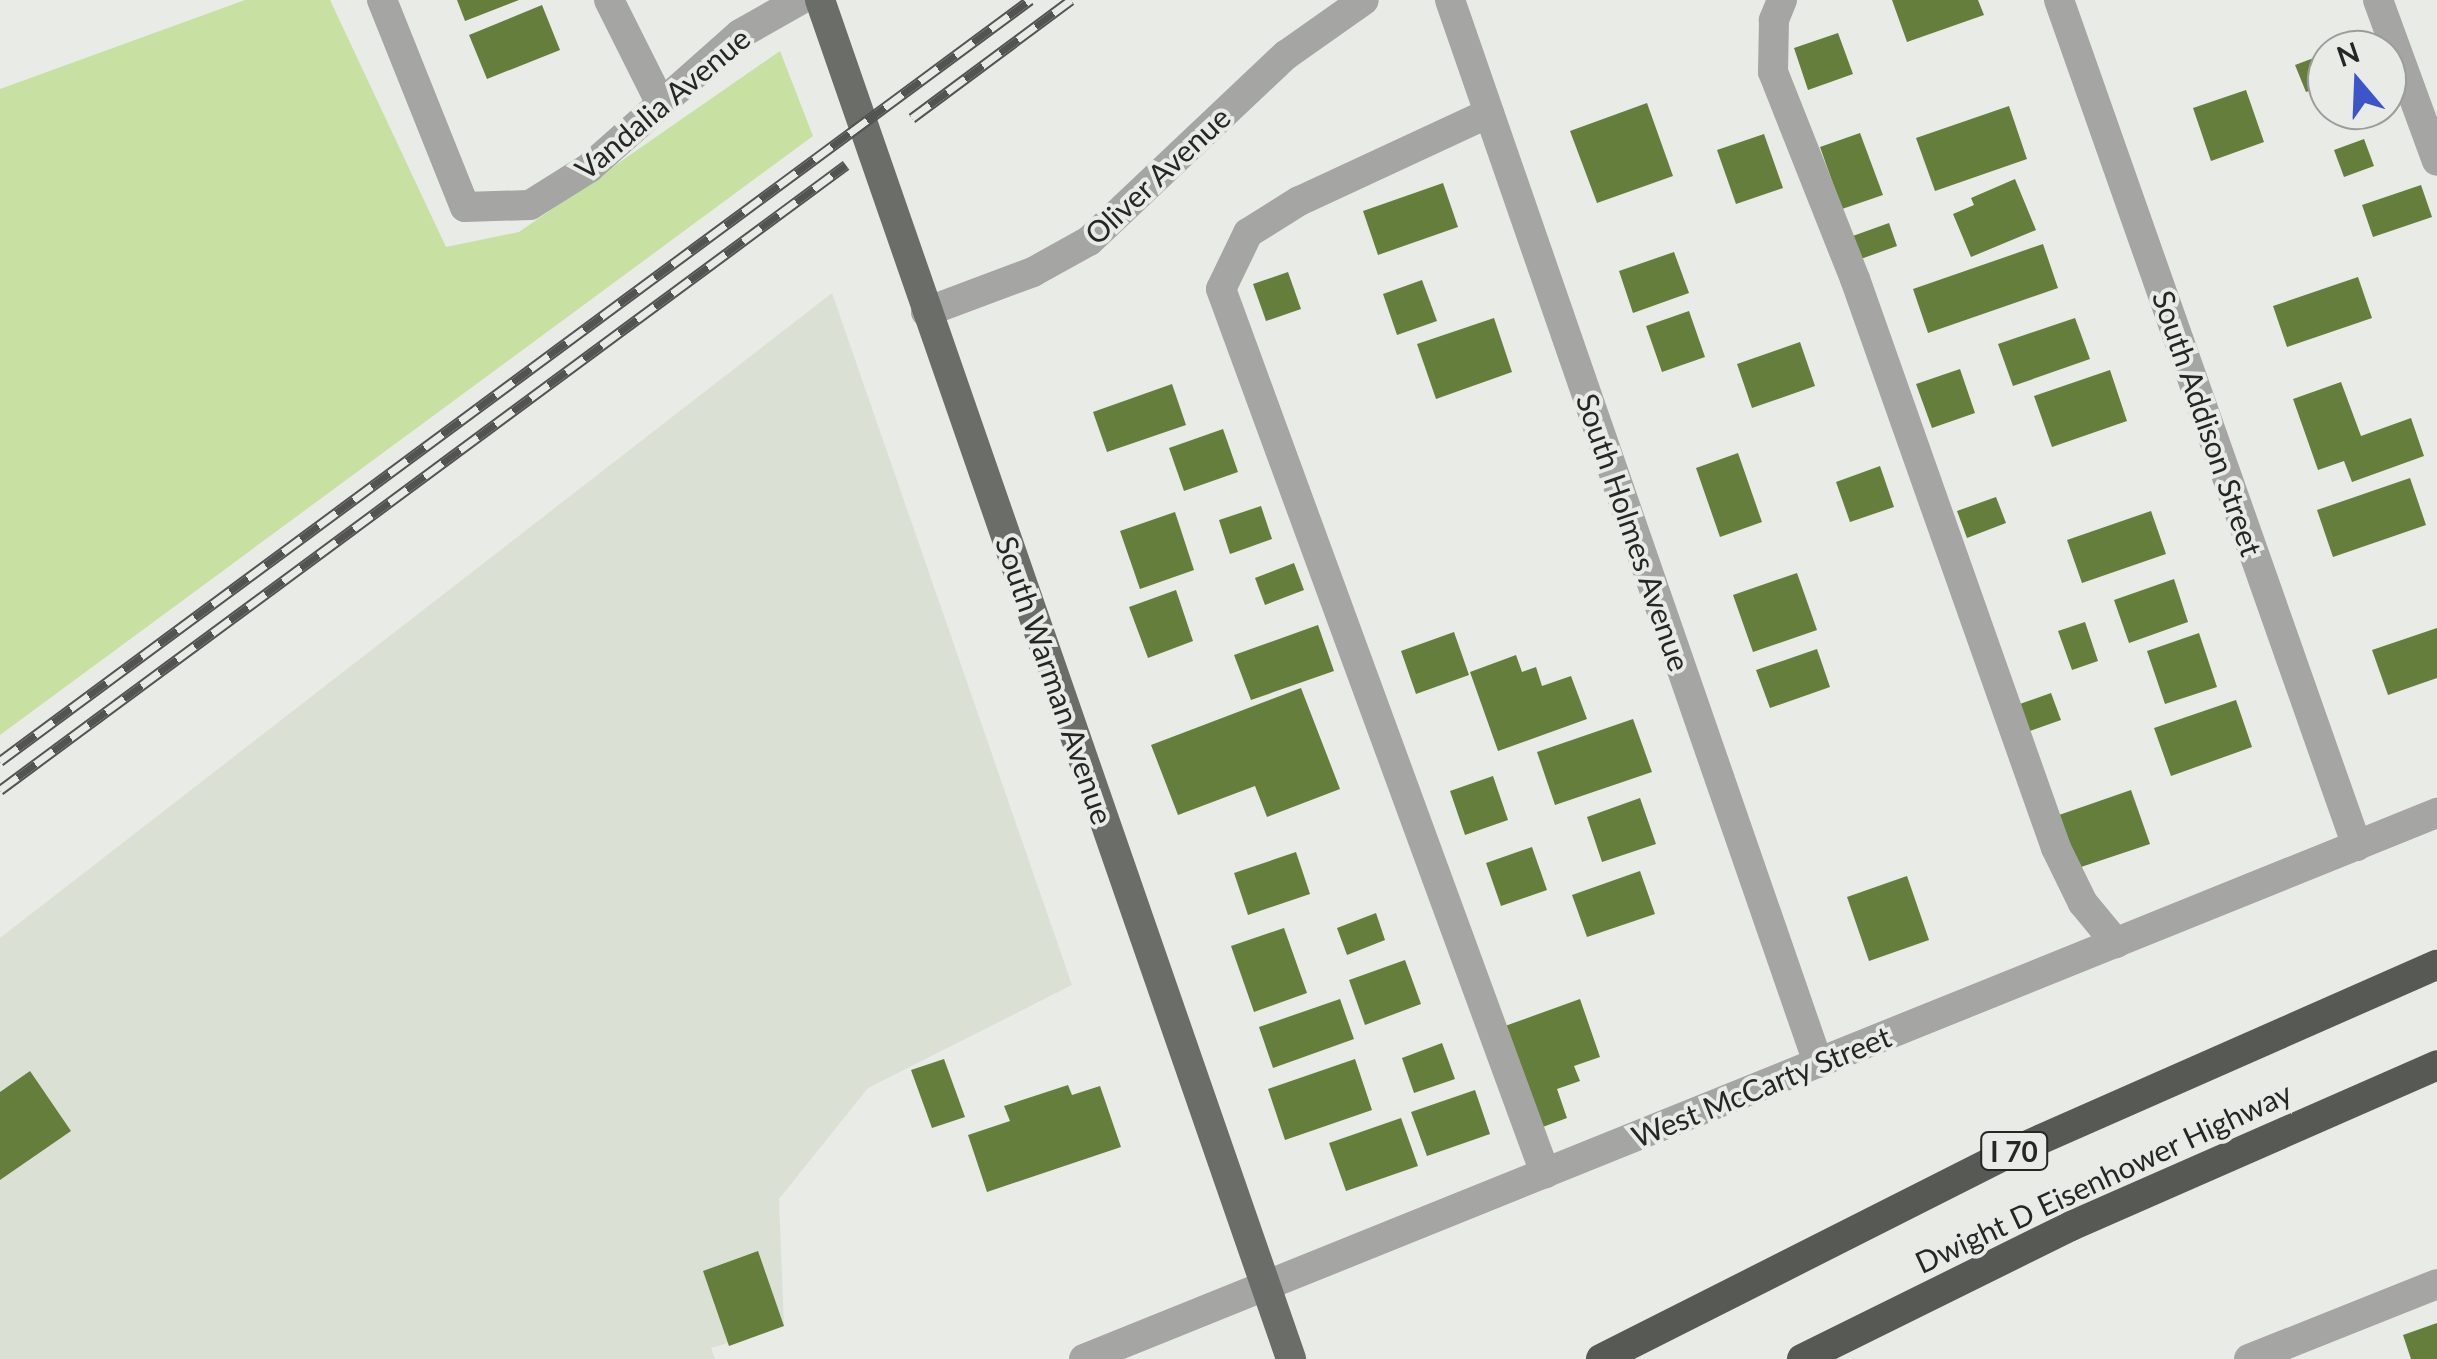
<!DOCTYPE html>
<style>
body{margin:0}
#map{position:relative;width:2437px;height:1359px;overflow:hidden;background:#e8ebe6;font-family:Lato,sans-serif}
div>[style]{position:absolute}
.built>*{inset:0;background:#dbe0d4}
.green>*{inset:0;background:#c8e1a2}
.building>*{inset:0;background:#667e3c}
.minor>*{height:30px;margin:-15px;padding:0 15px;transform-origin:15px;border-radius:15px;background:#a5a5a3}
.major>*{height:30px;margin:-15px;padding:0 15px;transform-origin:15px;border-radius:15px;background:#6b6d69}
.highway>*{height:30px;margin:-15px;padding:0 15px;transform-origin:15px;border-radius:15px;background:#575955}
.rail>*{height:11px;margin-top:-5.5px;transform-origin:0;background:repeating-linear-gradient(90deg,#e8ebe6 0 22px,#535451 0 44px);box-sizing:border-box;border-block:2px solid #535451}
span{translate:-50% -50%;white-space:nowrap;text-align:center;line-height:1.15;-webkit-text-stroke:8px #e8ebe6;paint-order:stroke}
.shield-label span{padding:2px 8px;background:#e8ebe6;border:2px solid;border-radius:8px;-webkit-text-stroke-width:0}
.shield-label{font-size:28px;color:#262725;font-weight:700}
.street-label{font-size:30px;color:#262725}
.north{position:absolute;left:2307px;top:30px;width:100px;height:100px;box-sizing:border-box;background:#e8ebe6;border:2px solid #9a9d99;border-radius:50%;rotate:341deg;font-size:28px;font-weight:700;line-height:40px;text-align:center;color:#262725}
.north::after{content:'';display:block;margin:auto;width:35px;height:45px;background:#3c55c7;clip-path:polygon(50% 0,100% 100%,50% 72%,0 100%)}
</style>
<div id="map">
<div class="built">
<div style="clip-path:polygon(832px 293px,1072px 985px,868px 1088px,779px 1199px,784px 1326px,711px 1348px,715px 1359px,0 1359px,0 938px)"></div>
</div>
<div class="green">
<div style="clip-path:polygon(245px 0,330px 0,446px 247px,519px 232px,780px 51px,813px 136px,0 735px,0 89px)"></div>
</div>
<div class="building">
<div style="clip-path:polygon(457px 0,519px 0,465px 21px)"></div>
<div style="clip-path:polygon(1892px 0,1978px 0,1984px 15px,1907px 42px)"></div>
<div style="clip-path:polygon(542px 5px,560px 50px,487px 79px,469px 35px)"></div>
<div style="clip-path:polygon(1838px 33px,1853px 74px,1808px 90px,1794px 48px)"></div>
<div style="clip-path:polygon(2327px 53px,2327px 84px,2306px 92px,2295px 65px)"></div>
<div style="clip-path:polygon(2246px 90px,2264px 142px,2211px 161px,2193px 108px)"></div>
<div style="clip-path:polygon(1647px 103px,1673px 176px,1597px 203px,1570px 131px)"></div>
<div style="clip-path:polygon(2009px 106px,2027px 159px,1935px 191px,1916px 138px)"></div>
<div style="clip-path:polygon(1860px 133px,1883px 195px,1842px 209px,1820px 147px)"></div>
<div style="clip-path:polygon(1764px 134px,1783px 188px,1736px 204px,1717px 150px)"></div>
<div style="clip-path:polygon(2364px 139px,2374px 166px,2344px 177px,2334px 150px)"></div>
<div style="clip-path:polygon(2015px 179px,2036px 230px,1971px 257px,1953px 214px,1974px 205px,1971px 198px)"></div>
<div style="clip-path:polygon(1443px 183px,1458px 227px,1378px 255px,1363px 211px)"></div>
<div style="clip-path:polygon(2421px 185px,2432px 217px,2373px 237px,2362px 205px)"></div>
<div style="clip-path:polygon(1889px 223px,1897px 246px,1858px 260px,1850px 237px)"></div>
<div style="clip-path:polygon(2043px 244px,2058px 288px,1928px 333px,1913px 289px)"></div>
<div style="clip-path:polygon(1674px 252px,1689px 293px,1633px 313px,1619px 271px)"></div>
<div style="clip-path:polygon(1288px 272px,1301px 309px,1266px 321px,1253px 284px)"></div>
<div style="clip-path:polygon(2358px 277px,2372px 318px,2287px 347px,2273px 306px)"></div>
<div style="clip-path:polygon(1422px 280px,1437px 321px,1397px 335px,1383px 294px)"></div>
<div style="clip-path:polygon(1689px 311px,1705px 357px,1662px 372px,1646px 326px)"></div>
<div style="clip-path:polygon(1494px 318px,1512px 372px,1436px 399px,1417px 344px)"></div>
<div style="clip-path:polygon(2075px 318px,2090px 359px,2013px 386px,1998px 344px)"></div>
<div style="clip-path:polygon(1800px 342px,1815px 386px,1752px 408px,1737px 364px)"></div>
<div style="clip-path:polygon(1960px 369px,1975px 413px,1932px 428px,1916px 384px)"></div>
<div style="clip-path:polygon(2110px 370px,2127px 421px,2052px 447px,2034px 396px)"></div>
<div style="clip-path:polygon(2341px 382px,2361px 436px,2411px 418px,2424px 456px,2352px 482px,2344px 461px,2318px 470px,2293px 399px)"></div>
<div style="clip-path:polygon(1172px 384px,1186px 425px,1107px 452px,1093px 412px)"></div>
<div style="clip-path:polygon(1223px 429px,1238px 472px,1184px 491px,1169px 448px)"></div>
<div style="clip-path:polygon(1738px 453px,1762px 522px,1720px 537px,1696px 468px)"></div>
<div style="clip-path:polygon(1880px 466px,1894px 507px,1850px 522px,1836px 482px)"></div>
<div style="clip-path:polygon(2410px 478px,2426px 525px,2333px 557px,2317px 510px)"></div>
<div style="clip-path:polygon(1996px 497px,2006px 523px,1967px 538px,1957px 511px)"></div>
<div style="clip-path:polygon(1261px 506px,1272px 539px,1230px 554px,1219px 520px)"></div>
<div style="clip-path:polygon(2151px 511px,2166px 554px,2082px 583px,2067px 540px)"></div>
<div style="clip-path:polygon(1175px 512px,1194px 570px,1140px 589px,1120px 531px)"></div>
<div style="clip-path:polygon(1294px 563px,1304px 590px,1265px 605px,1255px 578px)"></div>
<div style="clip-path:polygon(1797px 573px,1817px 630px,1753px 652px,1733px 595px)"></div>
<div style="clip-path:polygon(2174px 579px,2188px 622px,2129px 643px,2114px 600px)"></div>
<div style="clip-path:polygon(1176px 590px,1193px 641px,1148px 658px,1129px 607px)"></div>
<div style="clip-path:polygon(2085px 622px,2098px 661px,2072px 670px,2058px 631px)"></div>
<div style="clip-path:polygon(1318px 625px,1334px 671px,1251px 700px,1234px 655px)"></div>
<div style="clip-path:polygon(2437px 628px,2437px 678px,2388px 695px,2372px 650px)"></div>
<div style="clip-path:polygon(1454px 632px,1469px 675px,1416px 694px,1401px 651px)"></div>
<div style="clip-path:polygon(2199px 633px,2217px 687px,2165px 704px,2147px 651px)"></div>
<div style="clip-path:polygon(1817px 649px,1830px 687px,1770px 708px,1756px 670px)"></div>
<div style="clip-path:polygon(1516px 655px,1522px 672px,1536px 667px,1542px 686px,1571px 676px,1587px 719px,1498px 751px,1470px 672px)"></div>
<div style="clip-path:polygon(1301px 688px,1340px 789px,1267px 817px,1255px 786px,1178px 815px,1151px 745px)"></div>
<div style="clip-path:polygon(2051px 693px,2061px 720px,2027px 732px,2017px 705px)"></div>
<div style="clip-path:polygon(2236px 700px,2252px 747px,2171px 776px,2154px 728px)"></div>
<div style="clip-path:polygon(1633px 719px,1652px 772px,1555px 805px,1537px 752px)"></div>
<div style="clip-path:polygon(1493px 776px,1508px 820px,1465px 835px,1450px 791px)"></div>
<div style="clip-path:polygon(2131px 790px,2150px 844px,2078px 868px,2059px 815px)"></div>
<div style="clip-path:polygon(1640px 798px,1656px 844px,1602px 862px,1587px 817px)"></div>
<div style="clip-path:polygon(1532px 847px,1547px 890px,1501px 906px,1486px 863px)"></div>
<div style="clip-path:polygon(1296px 852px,1310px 894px,1248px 915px,1234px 873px)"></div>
<div style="clip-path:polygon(1640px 871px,1655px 914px,1587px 937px,1572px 895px)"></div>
<div style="clip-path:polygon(1907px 876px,1929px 940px,1869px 961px,1847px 897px)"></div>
<div style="clip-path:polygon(1376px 913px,1385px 940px,1347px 955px,1337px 928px)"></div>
<div style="clip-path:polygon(1284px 928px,1307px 993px,1254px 1012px,1231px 946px)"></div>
<div style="clip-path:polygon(1405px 960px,1421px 1004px,1365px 1025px,1349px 980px)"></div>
<div style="clip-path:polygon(1340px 999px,1354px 1039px,1273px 1068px,1259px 1027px)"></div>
<div style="clip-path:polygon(1580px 999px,1600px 1057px,1574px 1066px,1580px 1081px,1557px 1089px,1567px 1118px,1540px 1128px,1505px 1026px)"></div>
<div style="clip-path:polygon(1442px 1043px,1455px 1079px,1414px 1093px,1402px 1058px)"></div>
<div style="clip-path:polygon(944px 1059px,965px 1117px,932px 1128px,911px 1070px)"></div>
<div style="clip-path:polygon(1355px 1059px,1372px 1110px,1285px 1140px,1268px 1089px)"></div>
<div style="clip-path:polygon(30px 1071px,71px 1131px,0 1180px,0 1092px)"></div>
<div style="clip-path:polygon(1068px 1085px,1072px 1095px,1100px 1086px,1121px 1147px,987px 1192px,968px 1135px,1010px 1121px,1004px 1106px)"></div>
<div style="clip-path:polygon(1475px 1090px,1490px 1134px,1427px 1156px,1411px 1112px)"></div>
<div style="clip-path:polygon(1401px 1118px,1418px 1166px,1346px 1191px,1329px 1143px)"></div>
<div style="clip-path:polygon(758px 1251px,784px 1326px,729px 1346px,703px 1271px)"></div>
<div style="clip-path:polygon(2437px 1323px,2437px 1359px,2411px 1359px,2403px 1335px)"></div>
</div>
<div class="minor">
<div style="left:382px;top:0;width:223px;rotate:68.2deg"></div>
<div style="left:465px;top:207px;width:65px;rotate:-1.8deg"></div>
<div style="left:530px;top:205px;width:70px;rotate:-32.1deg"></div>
<div style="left:589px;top:168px;width:202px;rotate:-41.6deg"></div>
<div style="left:740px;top:34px;width:69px;rotate:-29.5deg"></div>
<div style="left:609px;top:0;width:116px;rotate:63.4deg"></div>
<div style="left:1450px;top:0;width:1125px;rotate:70.9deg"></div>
<div style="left:1782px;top:0;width:22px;rotate:112deg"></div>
<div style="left:1774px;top:20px;width:52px;rotate:91.1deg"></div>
<div style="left:1773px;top:72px;width:223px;rotate:68.4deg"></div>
<div style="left:1855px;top:279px;width:603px;rotate:70.54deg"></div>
<div style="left:2056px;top:848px;width:61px;rotate:63.9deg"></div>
<div style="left:2083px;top:903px;width:52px;rotate:50.5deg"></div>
<div style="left:2059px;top:0;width:897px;rotate:70.6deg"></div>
<div style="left:2378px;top:0;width:171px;rotate:69.9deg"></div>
<div style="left:1489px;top:113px;width:209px;rotate:155.1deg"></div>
<div style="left:1299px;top:201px;width:60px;rotate:147.9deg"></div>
<div style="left:1248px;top:233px;width:62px;rotate:115.7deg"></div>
<div style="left:1221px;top:289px;width:942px;rotate:69.87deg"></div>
<div style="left:926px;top:312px;width:114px;rotate:-20.5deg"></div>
<div style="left:1033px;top:272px;width:64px;rotate:-29deg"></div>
<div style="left:1089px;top:241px;width:271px;rotate:-43.4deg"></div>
<div style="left:1286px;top:55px;width:95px;rotate:-35.2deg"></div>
<div style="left:1084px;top:1359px;width:1459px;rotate:-21.98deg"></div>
<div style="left:2249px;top:1359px;width:202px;rotate:-21.7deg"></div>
</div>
<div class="major">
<div style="left:820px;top:0;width:1438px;rotate:70.88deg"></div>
</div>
<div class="highway">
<div style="left:1601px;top:1359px;width:450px;rotate:-26.8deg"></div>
<div style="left:2003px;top:1156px;width:474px;rotate:-23.8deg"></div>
<div style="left:1802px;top:1359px;width:300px;rotate:-26.3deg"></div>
<div style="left:2071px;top:1226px;width:400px;rotate:-23.7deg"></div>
</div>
<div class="rail">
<div style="left:912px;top:118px;width:198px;rotate:-36.6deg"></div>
<div style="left:0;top:761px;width:1281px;rotate:-36.46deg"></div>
<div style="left:0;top:790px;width:1052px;rotate:-36.46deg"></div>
</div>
<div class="shield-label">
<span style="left:2014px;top:1151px">I 70</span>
</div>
<div class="street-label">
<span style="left:662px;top:103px;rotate:-40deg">Vandalia Avenue</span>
<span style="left:1157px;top:175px;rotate:-43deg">Oliver Avenue</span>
<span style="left:2208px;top:423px;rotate:71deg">South Addison Street</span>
<span style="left:1634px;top:532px;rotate:71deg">South Holmes Avenue</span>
<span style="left:1055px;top:680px;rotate:71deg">South Warman Avenue</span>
<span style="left:1761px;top:1086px;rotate:-22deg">West McCarty Street</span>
<span style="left:2103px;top:1177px;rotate:-25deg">Dwight D Eisenhower Highway</span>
</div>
<div class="north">N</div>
</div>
